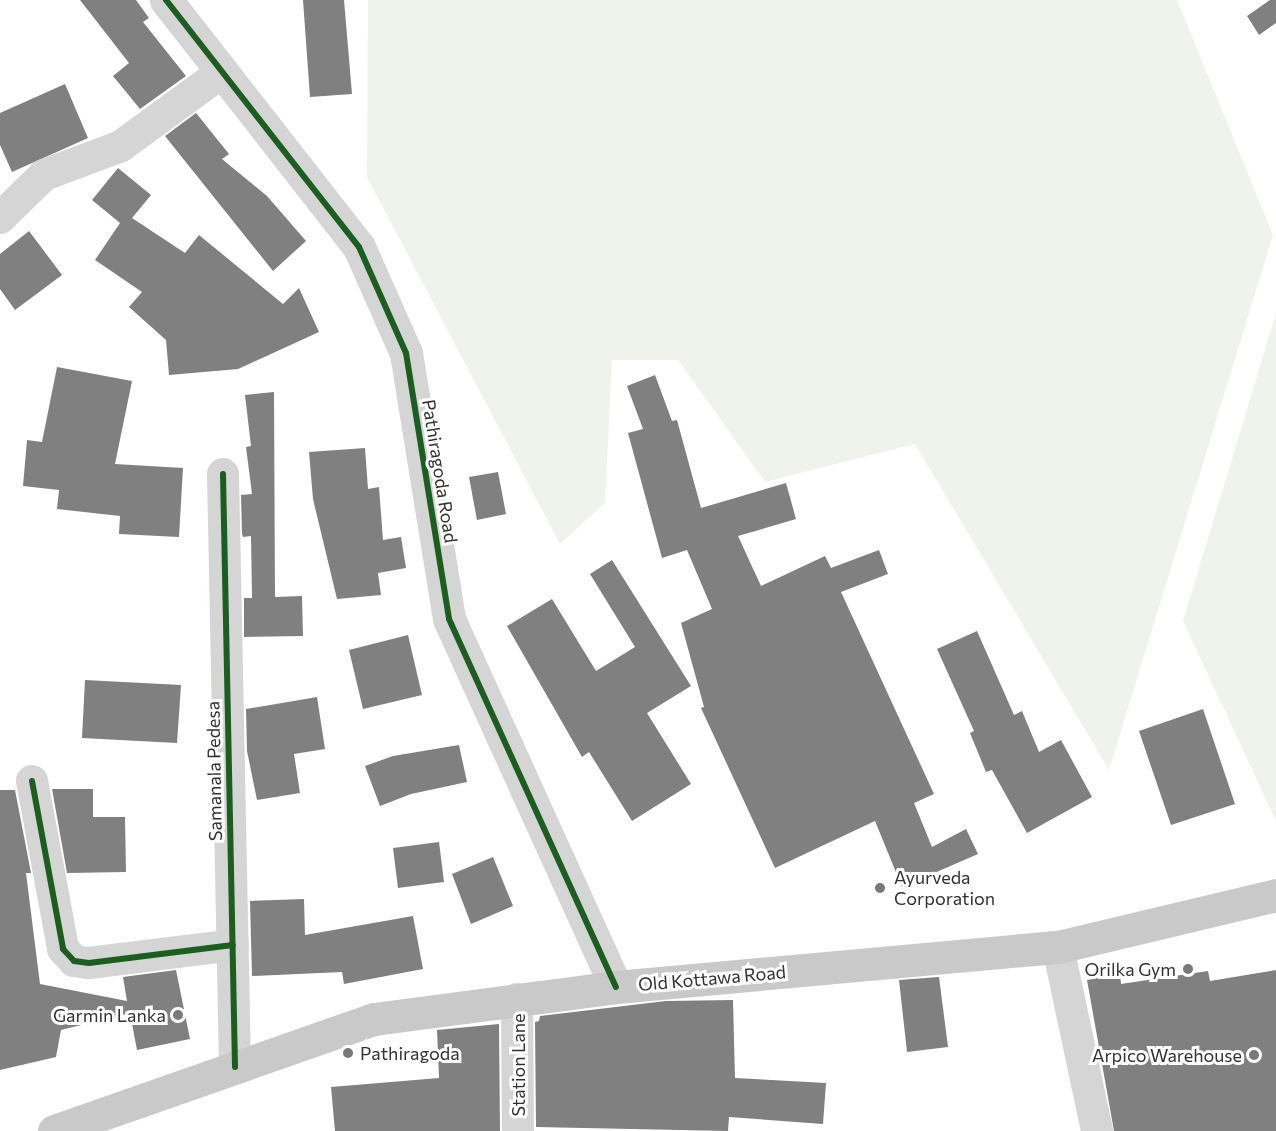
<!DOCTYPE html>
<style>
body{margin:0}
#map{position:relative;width:1276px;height:1131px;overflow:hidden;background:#fff;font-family:Commissioner,sans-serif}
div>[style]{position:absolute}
.green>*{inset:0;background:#f0f3ec}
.building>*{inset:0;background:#808080}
.minor>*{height:32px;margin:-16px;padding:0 16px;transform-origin:16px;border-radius:16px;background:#d5d5d5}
.tertiary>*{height:33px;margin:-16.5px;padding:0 16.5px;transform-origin:16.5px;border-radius:16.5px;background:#d5d5d5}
.primary>*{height:33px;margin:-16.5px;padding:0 16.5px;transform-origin:16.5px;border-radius:16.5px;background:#c9c9c9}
.cycleway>*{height:6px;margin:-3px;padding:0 3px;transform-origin:3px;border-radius:3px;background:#1b5e20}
.dots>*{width:16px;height:16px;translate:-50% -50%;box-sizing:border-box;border:3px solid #fff;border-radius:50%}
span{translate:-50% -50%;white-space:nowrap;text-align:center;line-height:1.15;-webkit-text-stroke:6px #fff;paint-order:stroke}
.street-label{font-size:18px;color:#313131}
.poi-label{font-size:18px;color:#313131}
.left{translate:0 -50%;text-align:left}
.right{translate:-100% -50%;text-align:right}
</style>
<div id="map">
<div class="green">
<div style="clip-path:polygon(368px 0,1177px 0,1273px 235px,1109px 770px,915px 444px,765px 482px,678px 360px,612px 360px,605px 503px,560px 544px,367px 177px)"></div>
<div style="clip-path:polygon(1276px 313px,1276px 821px,1183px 621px)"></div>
</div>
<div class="building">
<div style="clip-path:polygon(80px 0,136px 0,149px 18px,143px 22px,186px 76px,140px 109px,113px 76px,129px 63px)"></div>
<div style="clip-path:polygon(303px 0,344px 0,352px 94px,310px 97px)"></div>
<div style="clip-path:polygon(1270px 0,1276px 0,1276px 23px,1259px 35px,1247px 16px)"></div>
<div style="clip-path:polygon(65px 84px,88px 138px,12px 172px,0 145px,0 113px)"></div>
<div style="clip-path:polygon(196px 113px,229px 154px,222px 159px,267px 196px,306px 241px,273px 271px,165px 136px)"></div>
<div style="clip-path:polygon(118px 168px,151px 195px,132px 218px,185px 253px,199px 235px,283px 304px,299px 288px,319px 332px,238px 369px,169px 375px,166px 340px,129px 307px,142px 292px,95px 260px,120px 223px,92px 200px)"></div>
<div style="clip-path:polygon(29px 231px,62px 275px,15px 310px,0 289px,0 254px)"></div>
<div style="clip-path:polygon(57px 367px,132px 381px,115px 464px,183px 468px,179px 537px,119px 534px,120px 516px,57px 509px,59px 490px,23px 486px,27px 440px,42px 442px)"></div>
<div style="clip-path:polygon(655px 375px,672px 421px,677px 420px,701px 508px,786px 483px,796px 519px,738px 536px,761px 586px,825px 556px,831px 568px,879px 550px,888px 574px,841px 592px,934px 794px,914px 803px,932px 847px,966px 829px,978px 854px,902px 887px,875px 821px,775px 868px,701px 708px,704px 707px,681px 623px,712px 609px,687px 550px,662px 558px,628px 433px,643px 429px,627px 386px)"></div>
<div style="clip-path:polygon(274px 392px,275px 597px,302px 596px,303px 636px,244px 637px,244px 598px,252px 598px,251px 536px,243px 537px,242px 534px,241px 495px,252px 494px,246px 447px,251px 446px,245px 395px)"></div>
<div style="clip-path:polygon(365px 448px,368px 489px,379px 487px,383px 540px,401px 537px,406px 568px,378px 573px,381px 595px,337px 599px,313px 499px,309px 452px)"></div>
<div style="clip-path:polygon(498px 472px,506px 514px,477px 520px,469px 477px)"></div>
<div style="clip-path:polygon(612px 560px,691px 686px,647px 713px,691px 784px,632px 821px,589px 752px,582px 757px,507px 626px,552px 599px,596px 671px,635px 647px,590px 574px)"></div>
<div style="clip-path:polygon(977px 631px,1014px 715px,1022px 711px,1039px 752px,1061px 740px,1092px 797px,1027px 833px,992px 770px,986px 772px,970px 733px,974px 731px,937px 649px)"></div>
<div style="clip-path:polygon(408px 635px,422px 695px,363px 709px,349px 650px)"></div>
<div style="clip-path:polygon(85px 680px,181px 685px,177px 743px,82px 738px)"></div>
<div style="clip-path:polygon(317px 697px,325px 749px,294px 754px,300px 793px,257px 800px,247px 751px,246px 709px)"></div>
<div style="clip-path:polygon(1203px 709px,1235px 804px,1171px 825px,1139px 731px)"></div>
<div style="clip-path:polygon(459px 745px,467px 782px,411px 794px,380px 806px,365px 766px,393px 756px)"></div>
<div style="clip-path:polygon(52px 789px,93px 789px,93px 817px,125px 817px,126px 872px,67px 873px)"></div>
<div style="clip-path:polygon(0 790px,15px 790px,31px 873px,26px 873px,40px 984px,127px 1001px,123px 977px,176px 970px,190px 1039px,137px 1050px,130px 1013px,61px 1030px,56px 1057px,0 1070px)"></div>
<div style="clip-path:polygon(439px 842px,444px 882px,398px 888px,393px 848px)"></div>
<div style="clip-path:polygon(493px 857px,513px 906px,471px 924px,452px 874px)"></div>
<div style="clip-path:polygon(304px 899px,305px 935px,413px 916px,423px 969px,344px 984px,342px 972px,252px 976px,250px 901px)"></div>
<div style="clip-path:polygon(1276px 970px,1276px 1131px,1114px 1131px,1087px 980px,1120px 974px,1121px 984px,1208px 971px,1210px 981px)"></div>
<div style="clip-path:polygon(939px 977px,948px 1047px,907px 1052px,899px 980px)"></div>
<div style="clip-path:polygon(733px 1000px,735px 1078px,826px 1083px,823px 1124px,729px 1117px,728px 1131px,536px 1127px,535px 1022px,539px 1021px,540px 1016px,666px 1001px)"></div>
<div style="clip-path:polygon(499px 1024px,500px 1131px,335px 1131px,331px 1087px,439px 1078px,437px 1030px)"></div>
</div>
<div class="minor">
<div style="left:0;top:218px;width:62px;rotate:-44.3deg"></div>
<div style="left:44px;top:175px;width:82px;rotate:-20.6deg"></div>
<div style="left:121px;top:146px;width:124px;rotate:-36.1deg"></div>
<div style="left:223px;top:474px;width:593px;rotate:88.84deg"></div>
<div style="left:32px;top:781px;width:171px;rotate:79.5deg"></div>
<div style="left:63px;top:949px;width:16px;rotate:47deg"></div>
<div style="left:74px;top:961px;width:15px;rotate:8deg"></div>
<div style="left:89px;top:963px;width:145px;rotate:-7.1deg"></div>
<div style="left:1058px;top:947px;width:188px;rotate:78deg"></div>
<div style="left:517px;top:999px;width:132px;rotate:89.6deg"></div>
</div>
<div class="tertiary">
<div style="left:166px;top:0;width:313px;rotate:52deg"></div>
<div style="left:359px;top:247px;width:116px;rotate:66.1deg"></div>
<div style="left:406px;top:353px;width:269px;rotate:80.8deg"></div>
<div style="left:449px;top:619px;width:404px;rotate:65.6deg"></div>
</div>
<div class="primary">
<div style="left:54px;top:1131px;width:339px;rotate:-19.3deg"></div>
<div style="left:374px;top:1019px;width:244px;rotate:-7.5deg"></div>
<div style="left:616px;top:987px;width:444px;rotate:-5.2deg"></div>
<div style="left:1058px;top:947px;width:224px;rotate:-13.4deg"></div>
</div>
<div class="cycleway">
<div style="left:166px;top:0;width:313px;rotate:52deg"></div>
<div style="left:359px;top:247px;width:116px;rotate:66.1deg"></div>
<div style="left:406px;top:353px;width:269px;rotate:80.8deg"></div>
<div style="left:449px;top:619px;width:404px;rotate:65.6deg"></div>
<div style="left:223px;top:474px;width:593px;rotate:88.84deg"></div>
<div style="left:32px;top:781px;width:171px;rotate:79.5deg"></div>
<div style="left:63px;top:949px;width:16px;rotate:47deg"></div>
<div style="left:74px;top:961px;width:15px;rotate:8deg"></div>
<div style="left:89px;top:963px;width:145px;rotate:-7.1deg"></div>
</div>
<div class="dots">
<div style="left:880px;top:888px;background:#797979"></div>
<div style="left:1188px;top:969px;background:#797979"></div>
<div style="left:178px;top:1015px;background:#797979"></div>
<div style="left:348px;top:1053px;background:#797979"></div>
<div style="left:1254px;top:1055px;background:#797979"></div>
</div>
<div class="street-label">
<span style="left:440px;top:471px;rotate:81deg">Pathiragoda Road</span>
<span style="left:214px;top:771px;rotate:-91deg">Samanala Pedesa</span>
<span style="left:712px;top:978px;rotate:-5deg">Old Kottawa Road</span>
<span style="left:518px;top:1065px;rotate:-90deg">Station Lane</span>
</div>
<div class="poi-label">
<span class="left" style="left:894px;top:888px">Ayurveda<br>Corporation</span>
<span class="right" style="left:1176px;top:969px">Orilka Gym</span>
<span class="right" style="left:166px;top:1015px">Garmin Lanka</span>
<span class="left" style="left:360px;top:1053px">Pathiragoda</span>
<span class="right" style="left:1242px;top:1055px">Arpico Warehouse</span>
</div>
</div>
